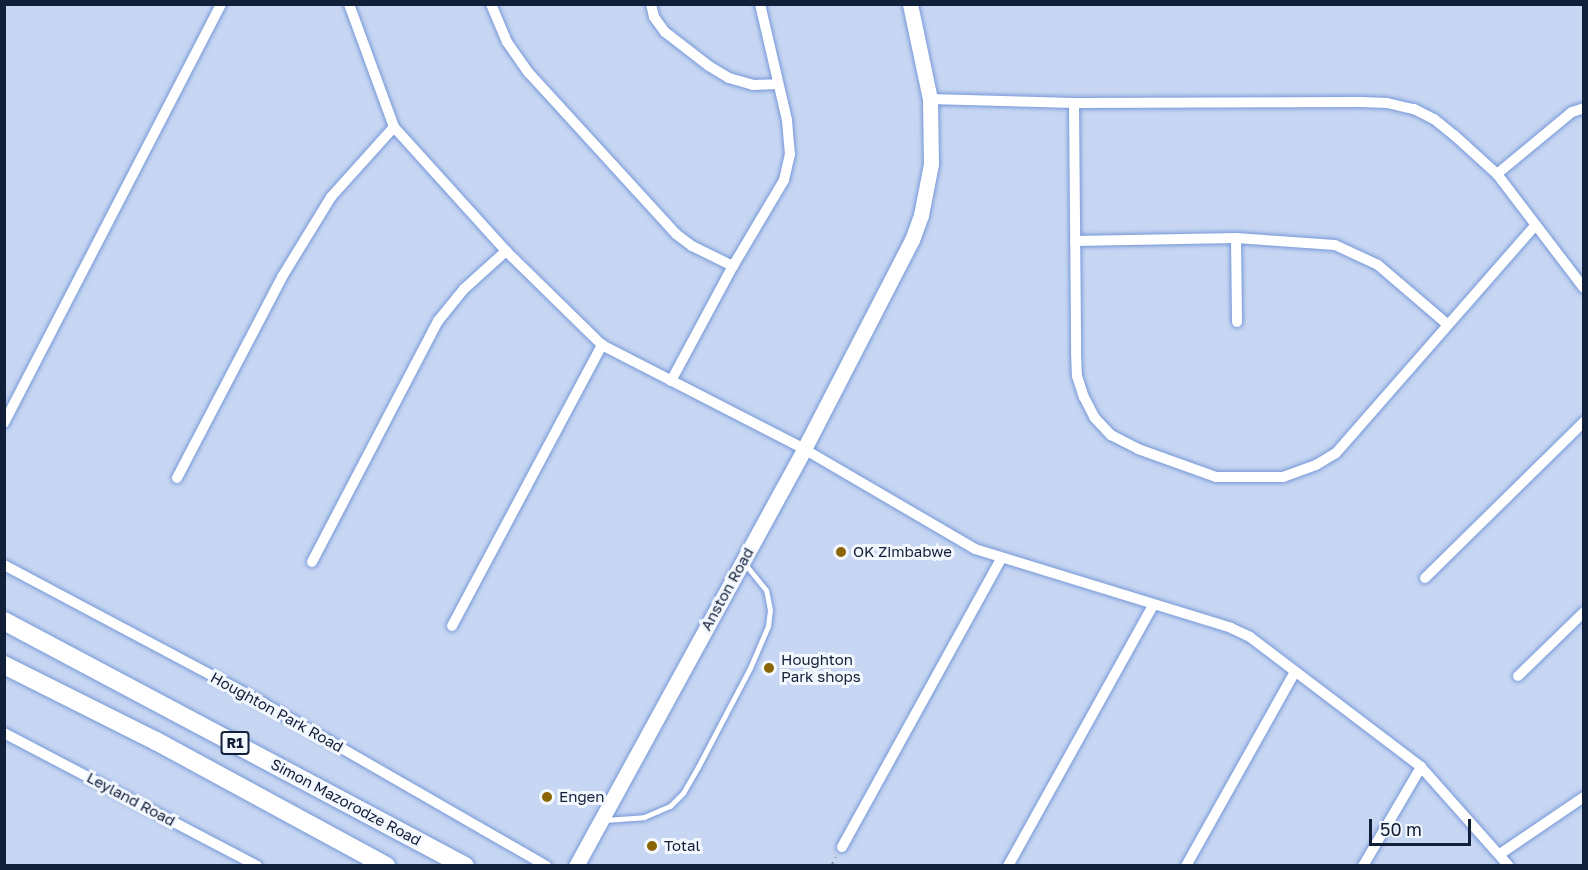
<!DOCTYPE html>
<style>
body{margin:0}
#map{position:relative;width:1588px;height:870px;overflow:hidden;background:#c7d6f2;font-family:"Golos Text",sans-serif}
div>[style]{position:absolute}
.path>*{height:2px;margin-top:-1px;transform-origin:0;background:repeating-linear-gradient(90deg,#8695af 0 4.5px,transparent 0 9px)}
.roads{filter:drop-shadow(0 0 2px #7698d8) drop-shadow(0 0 2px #7698d8)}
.service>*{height:5px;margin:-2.5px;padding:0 2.5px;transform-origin:2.5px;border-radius:2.5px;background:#fff}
.minor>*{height:10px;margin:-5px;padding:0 5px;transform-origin:5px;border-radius:5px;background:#fff}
.secondary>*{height:15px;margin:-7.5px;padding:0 7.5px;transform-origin:7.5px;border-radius:7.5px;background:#fff}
.trunk>*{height:18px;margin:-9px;padding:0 9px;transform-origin:9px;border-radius:9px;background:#fff}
.dots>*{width:16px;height:16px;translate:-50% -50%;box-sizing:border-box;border:3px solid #f3f7fe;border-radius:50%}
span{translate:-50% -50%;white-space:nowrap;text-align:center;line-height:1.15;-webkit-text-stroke:6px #f3f7fe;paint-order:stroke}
.shield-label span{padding:2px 4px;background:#f3f7fe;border:2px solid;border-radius:4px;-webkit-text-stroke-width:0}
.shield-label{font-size:14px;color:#121f38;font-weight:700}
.poi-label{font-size:15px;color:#121f38}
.left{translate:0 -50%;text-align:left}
.street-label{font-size:15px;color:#121f38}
.frame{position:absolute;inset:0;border:6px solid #121f38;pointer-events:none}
.scale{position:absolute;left:1369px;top:819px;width:102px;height:27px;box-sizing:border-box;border:3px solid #121f38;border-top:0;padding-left:8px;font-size:18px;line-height:21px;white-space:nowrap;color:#121f38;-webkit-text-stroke:4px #f3f7fe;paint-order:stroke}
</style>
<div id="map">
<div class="path">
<div style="left:831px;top:866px;width:10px;rotate:-61deg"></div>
</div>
<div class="roads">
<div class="service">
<div style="left:605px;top:820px;width:39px;rotate:-4deg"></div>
<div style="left:644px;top:817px;width:28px;rotate:-23deg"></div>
<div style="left:670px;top:806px;width:18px;rotate:-45deg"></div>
<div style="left:683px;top:793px;width:30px;rotate:-60deg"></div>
<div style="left:698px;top:767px;width:112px;rotate:-62.3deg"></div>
<div style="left:750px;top:668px;width:46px;rotate:-66.8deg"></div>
<div style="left:768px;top:626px;width:16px;rotate:-83deg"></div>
<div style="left:770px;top:610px;width:20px;rotate:-101deg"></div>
<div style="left:766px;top:590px;width:35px;rotate:-129deg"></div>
</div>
<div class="minor">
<div style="left:349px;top:4px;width:131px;rotate:69.9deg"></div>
<div style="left:394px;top:127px;width:167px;rotate:47.9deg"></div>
<div style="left:506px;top:251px;width:134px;rotate:44.4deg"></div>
<div style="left:602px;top:345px;width:227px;rotate:27.2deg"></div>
<div style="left:804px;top:449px;width:198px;rotate:30.3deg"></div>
<div style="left:975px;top:549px;width:268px;rotate:17.1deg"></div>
<div style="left:1231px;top:628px;width:21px;rotate:25deg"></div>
<div style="left:1250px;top:637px;width:215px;rotate:37.2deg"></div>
<div style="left:1421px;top:767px;width:132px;rotate:48.4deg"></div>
<div style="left:491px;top:4px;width:41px;rotate:67.2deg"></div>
<div style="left:507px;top:42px;width:38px;rotate:55deg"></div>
<div style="left:529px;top:73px;width:218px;rotate:47.6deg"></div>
<div style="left:676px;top:234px;width:20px;rotate:37deg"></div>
<div style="left:692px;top:246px;width:46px;rotate:26deg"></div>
<div style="left:651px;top:4px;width:13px;rotate:77deg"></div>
<div style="left:654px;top:17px;width:19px;rotate:54deg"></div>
<div style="left:665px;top:32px;width:56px;rotate:37.7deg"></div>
<div style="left:709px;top:66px;width:23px;rotate:31deg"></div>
<div style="left:729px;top:78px;width:25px;rotate:16deg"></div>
<div style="left:753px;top:85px;width:25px;rotate:-2deg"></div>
<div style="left:930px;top:99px;width:144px;rotate:1.6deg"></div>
<div style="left:1074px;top:103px;width:287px;rotate:-0.2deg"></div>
<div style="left:1361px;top:102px;width:26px;rotate:2deg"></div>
<div style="left:1387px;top:103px;width:28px;rotate:13deg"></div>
<div style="left:1414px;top:109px;width:22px;rotate:27deg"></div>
<div style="left:1434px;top:119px;width:26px;rotate:39deg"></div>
<div style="left:1454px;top:135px;width:58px;rotate:42.2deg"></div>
<div style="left:1497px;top:174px;width:143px;rotate:52.7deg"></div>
<div style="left:1074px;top:103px;width:248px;rotate:89.5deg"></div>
<div style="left:1076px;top:351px;width:25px;rotate:88deg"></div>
<div style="left:1077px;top:376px;width:22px;rotate:72deg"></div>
<div style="left:1084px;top:397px;width:22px;rotate:63deg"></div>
<div style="left:1094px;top:417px;width:25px;rotate:47deg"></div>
<div style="left:1111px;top:435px;width:30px;rotate:27deg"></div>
<div style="left:1138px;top:449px;width:83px;rotate:19.7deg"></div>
<div style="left:1216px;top:477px;width:67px"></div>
<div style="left:1283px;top:477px;width:35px;rotate:-20deg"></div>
<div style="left:1316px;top:465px;width:23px;rotate:-31deg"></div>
<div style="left:1336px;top:453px;width:302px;rotate:-48.8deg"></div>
<div style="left:1497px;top:174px;width:97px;rotate:-39.6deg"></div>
<div style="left:1572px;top:112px;width:13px;rotate:-18deg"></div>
<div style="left:1236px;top:238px;width:84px;rotate:89.3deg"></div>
<div style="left:1075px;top:241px;width:161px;rotate:-1.1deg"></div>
<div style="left:1236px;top:238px;width:99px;rotate:4deg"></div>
<div style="left:1335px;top:245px;width:47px;rotate:24.9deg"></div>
<div style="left:1378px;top:265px;width:91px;rotate:40.5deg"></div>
<div style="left:671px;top:381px;width:131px;rotate:-61.7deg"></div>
<div style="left:733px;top:266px;width:100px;rotate:-59.3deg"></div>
<div style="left:784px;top:180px;width:26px;rotate:-77deg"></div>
<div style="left:790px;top:155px;width:35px;rotate:-95deg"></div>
<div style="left:787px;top:120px;width:119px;rotate:-103.1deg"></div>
<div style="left:4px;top:423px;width:472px;rotate:-62.6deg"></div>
<div style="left:177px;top:478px;width:227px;rotate:-62.4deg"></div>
<div style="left:282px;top:277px;width:94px;rotate:-58.5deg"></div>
<div style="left:331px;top:197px;width:94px;rotate:-48deg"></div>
<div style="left:312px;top:562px;width:272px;rotate:-62.4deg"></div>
<div style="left:438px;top:321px;width:41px;rotate:-50.9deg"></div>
<div style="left:464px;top:289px;width:57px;rotate:-42.1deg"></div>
<div style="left:4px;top:565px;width:293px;rotate:28deg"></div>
<div style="left:263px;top:703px;width:327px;rotate:29.9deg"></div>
<div style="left:1425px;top:578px;width:223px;rotate:-44.5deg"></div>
<div style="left:452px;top:626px;width:319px;rotate:-61.9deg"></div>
<div style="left:1518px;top:676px;width:92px;rotate:-44.1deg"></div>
<div style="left:4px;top:733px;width:286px;rotate:27.7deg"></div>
<div style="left:842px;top:847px;width:329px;rotate:-61.1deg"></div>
<div style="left:1500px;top:854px;width:102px;rotate:-34.2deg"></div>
<div style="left:1008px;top:866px;width:299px;rotate:-60.9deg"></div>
<div style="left:1186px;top:866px;width:223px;rotate:-60.7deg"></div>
<div style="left:1363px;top:866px;width:115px;rotate:-59.6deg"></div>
</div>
<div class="secondary">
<div style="left:576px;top:866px;width:475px;rotate:-61.3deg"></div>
<div style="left:804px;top:449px;width:235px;rotate:-62.7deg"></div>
<div style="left:912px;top:240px;width:27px;rotate:-70deg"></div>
<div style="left:921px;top:215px;width:52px;rotate:-78.9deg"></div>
<div style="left:931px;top:164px;width:65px;rotate:-90.9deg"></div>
<div style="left:930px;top:99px;width:97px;rotate:-101.9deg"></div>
</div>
<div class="trunk">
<div style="left:4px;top:621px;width:522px;rotate:27.99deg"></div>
<div style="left:4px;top:665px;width:170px;rotate:26.6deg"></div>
<div style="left:156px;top:741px;width:262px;rotate:28.5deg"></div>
</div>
</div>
<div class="dots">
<div style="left:841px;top:552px;background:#8b6505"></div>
<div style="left:769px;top:668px;background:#8b6505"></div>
<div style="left:547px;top:797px;background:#8b6505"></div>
<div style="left:652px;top:846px;background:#8b6505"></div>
</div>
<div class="shield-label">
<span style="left:235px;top:743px">R1</span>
</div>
<div class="poi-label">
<span class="left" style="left:853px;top:552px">OK Zimbabwe</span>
<span class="left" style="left:781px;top:668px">Houghton<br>Park shops</span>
<span class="left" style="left:559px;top:797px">Engen</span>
<span class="left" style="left:664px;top:846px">Total</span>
</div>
<div class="street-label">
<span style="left:727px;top:589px;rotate:-61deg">Anston Road</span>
<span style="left:277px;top:712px;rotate:29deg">Houghton Park Road</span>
<span style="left:131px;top:799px;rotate:28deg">Leyland Road</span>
<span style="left:346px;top:802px;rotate:28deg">Simon Mazorodze Road</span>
</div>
<div class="frame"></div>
<div class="scale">50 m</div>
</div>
